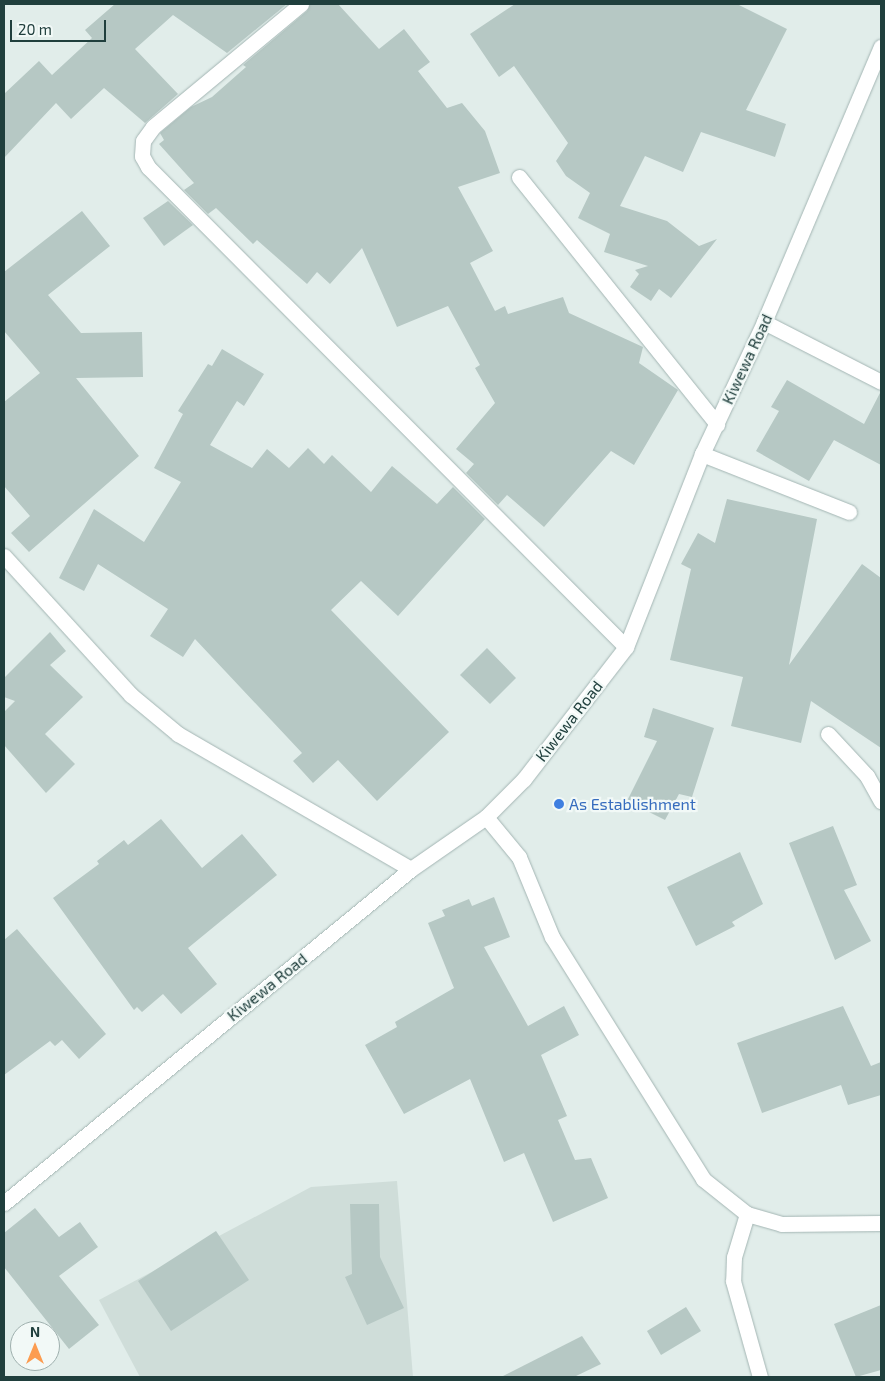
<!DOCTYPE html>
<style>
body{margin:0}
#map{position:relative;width:885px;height:1381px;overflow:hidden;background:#e1edea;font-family:"Exo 2",sans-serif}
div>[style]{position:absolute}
.built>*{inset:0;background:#cfddd9}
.building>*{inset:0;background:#b6c8c4}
.roads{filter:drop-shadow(0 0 1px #a3b5b3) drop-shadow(0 0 1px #a3b5b3)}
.minor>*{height:15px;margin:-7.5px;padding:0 7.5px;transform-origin:7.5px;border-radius:7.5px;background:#fff}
.dots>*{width:14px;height:14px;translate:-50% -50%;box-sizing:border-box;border:2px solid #f2f9f7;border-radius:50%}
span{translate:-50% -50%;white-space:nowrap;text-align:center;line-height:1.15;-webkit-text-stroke:4.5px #f2f9f7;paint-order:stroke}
.street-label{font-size:16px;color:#203f3d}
.shop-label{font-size:16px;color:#366cbe}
.left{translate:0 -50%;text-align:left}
.frame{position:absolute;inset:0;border:5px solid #203f3d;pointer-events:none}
.north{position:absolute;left:10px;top:1321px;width:50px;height:50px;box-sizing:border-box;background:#f2f9f7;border:1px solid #9eafad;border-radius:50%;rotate:0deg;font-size:14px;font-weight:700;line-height:20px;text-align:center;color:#203f3d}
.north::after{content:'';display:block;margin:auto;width:18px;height:22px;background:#fc9c50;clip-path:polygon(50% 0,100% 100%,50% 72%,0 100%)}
.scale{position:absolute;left:10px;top:20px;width:96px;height:22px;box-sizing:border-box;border:2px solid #203f3d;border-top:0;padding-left:6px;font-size:15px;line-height:18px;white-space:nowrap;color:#203f3d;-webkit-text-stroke:4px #f2f9f7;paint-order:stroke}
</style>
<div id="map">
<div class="built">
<div style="clip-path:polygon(397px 1181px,413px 1377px,140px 1377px,99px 1300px,311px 1187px)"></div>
</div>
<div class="building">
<div style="clip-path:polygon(115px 4px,287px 4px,227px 53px,173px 15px,135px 49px,178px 94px,145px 123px,104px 88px,71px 119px,56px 103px,4px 158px,4px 94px,39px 61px,52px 75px,92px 38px,85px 30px)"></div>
<div style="clip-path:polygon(310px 4px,338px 4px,379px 49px,404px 29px,430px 62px,418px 71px,447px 108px,462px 103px,485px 131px,500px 173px,458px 187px,493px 251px,470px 263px,495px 311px,505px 306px,508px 314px,563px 297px,569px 313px,643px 347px,639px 363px,678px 390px,634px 465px,611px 451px,544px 527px,507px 495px,498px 505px,466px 473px,474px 464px,456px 449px,495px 403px,475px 368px,480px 365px,448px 306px,397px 327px,362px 248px,330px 284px,317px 272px,307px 284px,257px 240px,253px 244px,216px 208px,208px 214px,184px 190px,194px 183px,159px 144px,164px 140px,160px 133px,191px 107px,212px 97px,246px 67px,243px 65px,307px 11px)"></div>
<div style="clip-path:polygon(515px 4px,737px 4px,787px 29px,746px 110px,786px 124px,775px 157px,701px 132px,683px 172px,645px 156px,620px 206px,667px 221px,699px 246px,717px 239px,671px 298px,659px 289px,651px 301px,630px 287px,639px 274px,635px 270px,648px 266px,604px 252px,610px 234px,578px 218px,590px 193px,566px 176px,556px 161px,568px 143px,514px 66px,499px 77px,470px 34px)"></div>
<div style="clip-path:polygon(168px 201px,193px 225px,164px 246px,143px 218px)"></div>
<div style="clip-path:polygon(82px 211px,110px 246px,48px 295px,81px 333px,142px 332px,143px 377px,76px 378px,139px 456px,29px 552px,11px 533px,30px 516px,4px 486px,4px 402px,40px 373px,4px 331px,4px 272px)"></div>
<div style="clip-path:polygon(222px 349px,264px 374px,244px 406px,237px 401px,210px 445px,252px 468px,267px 449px,289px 468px,308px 448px,324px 464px,332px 455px,371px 492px,392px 466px,437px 504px,453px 487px,485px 519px,398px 616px,361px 581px,331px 610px,449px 732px,377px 801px,338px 760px,313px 783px,293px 761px,302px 753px,195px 639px,183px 657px,150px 636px,168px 609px,98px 564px,84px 591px,59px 578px,94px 509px,144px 542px,181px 482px,154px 468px,183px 414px,178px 411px,208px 364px,212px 366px)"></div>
<div style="clip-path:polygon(787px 380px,864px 424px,881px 391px,881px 465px,834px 440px,809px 481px,756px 451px,779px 411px,771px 407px)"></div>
<div style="clip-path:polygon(727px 499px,817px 519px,789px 665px,862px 564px,881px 578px,881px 748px,811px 701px,801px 743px,731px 726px,743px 677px,670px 660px,691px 569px,681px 564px,698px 533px,715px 543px)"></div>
<div style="clip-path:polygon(50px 632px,66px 651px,50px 665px,83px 697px,45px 734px,75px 764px,46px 793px,4px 745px,4px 712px,15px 701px,4px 697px,4px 678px)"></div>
<div style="clip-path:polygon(487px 648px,516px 678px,490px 704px,460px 675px)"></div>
<div style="clip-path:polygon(653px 708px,714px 728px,692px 797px,679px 794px,665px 820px,627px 801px,657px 741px,644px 737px)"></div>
<div style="clip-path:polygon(161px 819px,202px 868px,242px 834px,277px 875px,188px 948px,217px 984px,181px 1014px,163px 994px,142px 1012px,137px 1007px,134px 1010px,53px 898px,99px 864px,97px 861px,124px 840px,128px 845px)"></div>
<div style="clip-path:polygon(833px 826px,857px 885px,844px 890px,871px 941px,835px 960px,789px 843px)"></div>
<div style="clip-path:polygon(740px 852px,763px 904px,732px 922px,735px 926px,696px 946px,667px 887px)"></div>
<div style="clip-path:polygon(494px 897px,510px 937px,484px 947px,528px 1026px,564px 1006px,579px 1035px,541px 1055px,567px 1116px,558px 1120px,575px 1160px,591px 1158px,608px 1198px,553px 1222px,524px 1153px,504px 1162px,470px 1079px,404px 1114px,365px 1045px,397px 1027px,395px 1022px,454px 988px,428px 923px,445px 916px,442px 910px,469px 899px,472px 906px)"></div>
<div style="clip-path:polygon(17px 929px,106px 1034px,79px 1059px,62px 1040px,55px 1046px,50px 1041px,4px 1075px,4px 940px)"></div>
<div style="clip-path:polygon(843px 1006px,871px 1066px,881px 1062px,881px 1095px,848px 1105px,841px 1085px,762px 1113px,737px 1043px)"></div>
<div style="clip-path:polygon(350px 1204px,379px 1204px,380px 1257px,404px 1308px,367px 1325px,345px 1277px,352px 1274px)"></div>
<div style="clip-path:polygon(35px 1208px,59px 1237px,80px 1222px,98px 1247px,59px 1276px,99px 1325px,69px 1349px,4px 1267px,4px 1233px)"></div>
<div style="clip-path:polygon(216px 1231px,249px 1280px,171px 1331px,138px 1281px)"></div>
<div style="clip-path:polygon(881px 1305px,881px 1370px,856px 1377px,834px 1324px)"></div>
<div style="clip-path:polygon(686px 1307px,701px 1331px,661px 1355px,647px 1331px)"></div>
<div style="clip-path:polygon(582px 1336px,601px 1364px,574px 1377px,501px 1377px)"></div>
</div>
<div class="roads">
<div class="minor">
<div style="left:301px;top:4px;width:192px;rotate:140.3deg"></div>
<div style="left:153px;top:127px;width:17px;rotate:126deg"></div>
<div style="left:143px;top:141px;width:15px;rotate:94deg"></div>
<div style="left:142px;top:156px;width:13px;rotate:61deg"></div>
<div style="left:148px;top:167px;width:677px;rotate:45.12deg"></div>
<div style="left:519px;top:177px;width:317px;rotate:51.3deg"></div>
<div style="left:764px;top:322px;width:131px;rotate:27.1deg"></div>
<div style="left:702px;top:454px;width:158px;rotate:21.5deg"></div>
<div style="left:4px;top:556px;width:188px;rotate:47.6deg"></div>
<div style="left:131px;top:695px;width:61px;rotate:39.7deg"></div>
<div style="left:178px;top:734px;width:269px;rotate:30.1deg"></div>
<div style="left:828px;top:734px;width:57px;rotate:47.1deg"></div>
<div style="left:867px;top:776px;width:29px;rotate:61deg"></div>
<div style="left:486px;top:817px;width:52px;rotate:50.5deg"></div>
<div style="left:519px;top:857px;width:87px;rotate:67.6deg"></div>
<div style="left:552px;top:937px;width:285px;rotate:58deg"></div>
<div style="left:703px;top:1179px;width:56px;rotate:38.5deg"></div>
<div style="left:747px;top:1214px;width:35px;rotate:16deg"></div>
<div style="left:781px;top:1224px;width:100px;rotate:-0.6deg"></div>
<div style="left:4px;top:1203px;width:527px;rotate:-39.37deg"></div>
<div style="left:411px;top:869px;width:91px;rotate:-34.7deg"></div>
<div style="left:486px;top:817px;width:54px;rotate:-45deg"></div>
<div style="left:524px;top:779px;width:167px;rotate:-52.3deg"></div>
<div style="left:626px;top:647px;width:207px;rotate:-68.5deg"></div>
<div style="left:702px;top:454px;width:146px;rotate:-64.8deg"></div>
<div style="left:764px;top:322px;width:299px;rotate:-67deg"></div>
<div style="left:747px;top:1214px;width:45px;rotate:106.8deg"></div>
<div style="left:734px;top:1257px;width:24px;rotate:92deg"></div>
<div style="left:733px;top:1281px;width:100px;rotate:74.3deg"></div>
</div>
</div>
<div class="dots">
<div style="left:559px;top:804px;background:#3f7fe0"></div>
</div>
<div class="street-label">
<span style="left:747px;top:359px;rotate:-65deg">Kiwewa Road</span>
<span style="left:569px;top:721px;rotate:-52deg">Kiwewa Road</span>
<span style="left:267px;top:987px;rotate:-39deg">Kiwewa Road</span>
</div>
<div class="shop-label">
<span class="left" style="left:569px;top:804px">As Establishment</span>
</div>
<div class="frame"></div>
<div class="north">N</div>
<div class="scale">20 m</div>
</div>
